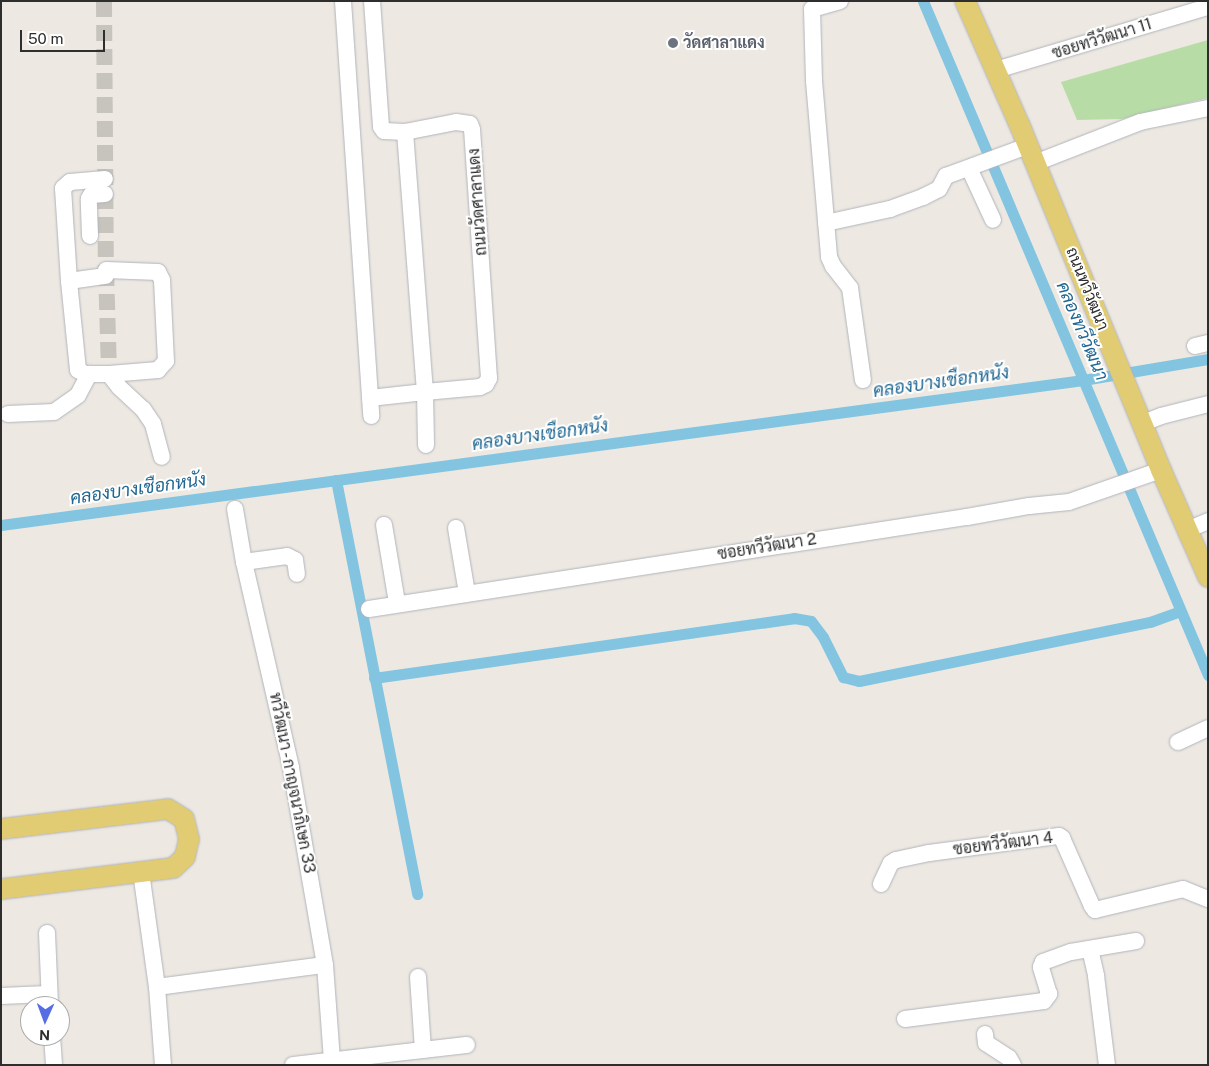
<!DOCTYPE html>
<meta charset="utf-8">
<style>
body{margin:0}
#map{position:relative;width:1209px;height:1066px;overflow:hidden;background:#ede9e2;font-family:"Public Sans",Sarabun,sans-serif}
div>[style]{position:absolute}
.green>*{inset:0;background:#b7dca6}
.canal>*{height:11px;margin:-5.5px;padding:0 5.5px;transform-origin:5.5px;border-radius:5.5px;background:#83c5e1}
.minor-tunnel>*{height:16px;margin-top:-8px;transform-origin:0;background:repeating-linear-gradient(90deg,#c7c4be 0 16px,transparent 0 24px)}
.roads{filter:drop-shadow(0 0 1px #b2b3bc) drop-shadow(0 0 1px #b2b3bc)}
.minor>*{height:16px;margin:-8px;padding:0 8px;transform-origin:8px;border-radius:8px;background:#fff}
.major>*{height:20px;margin:-10px;padding:0 10px;transform-origin:10px;border-radius:10px;background:#e1cb73}
.dots>*{width:14px;height:14px;translate:-50% -50%;box-sizing:border-box;border:2px solid #fff;border-radius:50%}
span{translate:-50% -50%;white-space:nowrap;text-align:center;line-height:1.15;-webkit-text-stroke:4px #fff;paint-order:stroke}
.street-label{font-size:16px;color:#2e2e2e}
.worship-label{font-size:16px;color:#5b616d;font-weight:700}
.left{translate:0 -50%;text-align:left}
.water-label{font-size:18px;color:#1f6691;font-style:italic}
.frame{position:absolute;inset:0;border:2px solid #2e2e2e;pointer-events:none}
.north{position:absolute;left:20px;top:996px;width:50px;height:50px;box-sizing:border-box;background:#fff;border:1px solid #ababab;border-radius:50%;rotate:182deg;font-size:14px;font-weight:700;line-height:20px;text-align:center;color:#2e2e2e}
.north::after{content:'';display:block;margin:auto;width:18px;height:22px;background:#576de5;clip-path:polygon(50% 0,100% 100%,50% 72%,0 100%)}
.scale{position:absolute;left:20px;top:30px;width:85px;height:22px;box-sizing:border-box;border:2px solid #2e2e2e;border-top:0;padding-left:6px;font-size:15px;line-height:18px;white-space:nowrap;color:#2e2e2e;-webkit-text-stroke:4px #fff;paint-order:stroke}
</style>
<div id="map">
<div class="green">
<div style="clip-path:polygon(1208px 40px,1208px 98px,1122px 119px,1077px 120px,1061px 82px)"></div>
</div>
<div class="canal">
<div style="left:923px;top:1px;width:732px;rotate:67.08deg"></div>
<div style="left:336px;top:480px;width:422px;rotate:78.9deg"></div>
<div style="left:1px;top:525px;width:1092px;rotate:-7.63deg"></div>
<div style="left:1083px;top:380px;width:127px;rotate:-9.5deg"></div>
<div style="left:374px;top:678px;width:424px;rotate:-8.1deg"></div>
<div style="left:794px;top:618px;width:17px;rotate:10deg"></div>
<div style="left:811px;top:621px;width:20px;rotate:53deg"></div>
<div style="left:823px;top:637px;width:45px;rotate:63.4deg"></div>
<div style="left:843px;top:677px;width:16px;rotate:14deg"></div>
<div style="left:859px;top:681px;width:297px;rotate:-11.5deg"></div>
<div style="left:1150px;top:622px;width:32px;rotate:-20deg"></div>
</div>
<div class="minor-tunnel">
<div style="left:104px;top:1px;width:269px;rotate:89.6deg"></div>
<div style="left:106px;top:270px;width:104px;rotate:88.3deg"></div>
</div>
<div class="roads">
<div class="minor">
<div style="left:343px;top:1px;width:416px;rotate:86.1deg"></div>
<div style="left:372px;top:1px;width:126px;rotate:85.9deg"></div>
<div style="left:381px;top:127px;width:5px;rotate:53deg"></div>
<div style="left:384px;top:131px;width:21px;rotate:3deg"></div>
<div style="left:405px;top:132px;width:52px;rotate:-11.1deg"></div>
<div style="left:456px;top:122px;width:14px;rotate:8deg"></div>
<div style="left:470px;top:124px;width:5px;rotate:68deg"></div>
<div style="left:472px;top:129px;width:250px;rotate:86.1deg"></div>
<div style="left:489px;top:378px;width:7px;rotate:117deg"></div>
<div style="left:486px;top:384px;width:7px;rotate:153deg"></div>
<div style="left:480px;top:387px;width:55px;rotate:174.8deg"></div>
<div style="left:425px;top:392px;width:53px;rotate:88.9deg"></div>
<div style="left:840px;top:1px;width:29px;rotate:164deg"></div>
<div style="left:812px;top:9px;width:72px;rotate:88.4deg"></div>
<div style="left:814px;top:81px;width:177px;rotate:85.1deg"></div>
<div style="left:829px;top:257px;width:10px;rotate:66deg"></div>
<div style="left:833px;top:266px;width:28px;rotate:52deg"></div>
<div style="left:850px;top:288px;width:93px;rotate:82deg"></div>
<div style="left:996px;top:70px;width:221px;rotate:-16.6deg"></div>
<div style="left:1035px;top:163px;width:113px;rotate:-21.3deg"></div>
<div style="left:1140px;top:122px;width:69px;rotate:-11.6deg"></div>
<div style="left:969px;top:168px;width:57px;rotate:65.2deg"></div>
<div style="left:826px;top:223px;width:66px;rotate:-12.3deg"></div>
<div style="left:890px;top:209px;width:35px;rotate:-20deg"></div>
<div style="left:923px;top:197px;width:18px;rotate:-27deg"></div>
<div style="left:939px;top:189px;width:15px;rotate:-62deg"></div>
<div style="left:946px;top:176px;width:86px;rotate:-20.3deg"></div>
<div style="left:90px;top:236px;width:37px;rotate:-92deg"></div>
<div style="left:89px;top:199px;width:4px;rotate:-63deg"></div>
<div style="left:91px;top:195px;width:14px;rotate:-4deg"></div>
<div style="left:106px;top:270px;width:52px;rotate:2.2deg"></div>
<div style="left:158px;top:272px;width:9px;rotate:63deg"></div>
<div style="left:162px;top:280px;width:81px;rotate:87.2deg"></div>
<div style="left:166px;top:361px;width:12px;rotate:132deg"></div>
<div style="left:158px;top:370px;width:49px;rotate:175.3deg"></div>
<div style="left:109px;top:374px;width:24px;rotate:180deg"></div>
<div style="left:85px;top:374px;width:8px;rotate:-150deg"></div>
<div style="left:78px;top:370px;width:89px;rotate:-95.8deg"></div>
<div style="left:69px;top:281px;width:37px;rotate:-8deg"></div>
<div style="left:69px;top:281px;width:93px;rotate:-93.7deg"></div>
<div style="left:63px;top:188px;width:9px;rotate:-41deg"></div>
<div style="left:70px;top:182px;width:35px;rotate:-5deg"></div>
<div style="left:1195px;top:346px;width:13px;rotate:-13deg"></div>
<div style="left:109px;top:374px;width:16px;rotate:52deg"></div>
<div style="left:119px;top:387px;width:33px;rotate:43deg"></div>
<div style="left:143px;top:409px;width:18px;rotate:56deg"></div>
<div style="left:153px;top:424px;width:34px;rotate:75deg"></div>
<div style="left:370px;top:398px;width:55px;rotate:-6.2deg"></div>
<div style="left:425px;top:392px;width:261px;rotate:-94.4deg"></div>
<div style="left:8px;top:414px;width:46px;rotate:-2.5deg"></div>
<div style="left:54px;top:412px;width:29px;rotate:-35deg"></div>
<div style="left:78px;top:395px;width:24px;rotate:-62deg"></div>
<div style="left:1143px;top:423px;width:19px;rotate:-21deg"></div>
<div style="left:1161px;top:416px;width:49px;rotate:-14.3deg"></div>
<div style="left:235px;top:509px;width:54px;rotate:80.4deg"></div>
<div style="left:244px;top:562px;width:211px;rotate:77.1deg"></div>
<div style="left:291px;top:768px;width:200px;rotate:80.2deg"></div>
<div style="left:325px;top:965px;width:95px;rotate:85.8deg"></div>
<div style="left:384px;top:525px;width:79px;rotate:80.5deg"></div>
<div style="left:456px;top:528px;width:66px;rotate:80.4deg"></div>
<div style="left:1187px;top:530px;width:23px;rotate:-23deg"></div>
<div style="left:244px;top:562px;width:43px;rotate:-7.9deg"></div>
<div style="left:287px;top:556px;width:9px;rotate:27deg"></div>
<div style="left:295px;top:560px;width:14px;rotate:82deg"></div>
<div style="left:369px;top:609px;width:605px;rotate:-8.75deg"></div>
<div style="left:967px;top:517px;width:63px;rotate:-10.1deg"></div>
<div style="left:1029px;top:506px;width:40px;rotate:-5.7deg"></div>
<div style="left:1069px;top:502px;width:97px;rotate:-19.2deg"></div>
<div style="left:1178px;top:742px;width:33px;rotate:-25deg"></div>
<div style="left:141px;top:872px;width:116px;rotate:82.1deg"></div>
<div style="left:157px;top:987px;width:78px;rotate:85.6deg"></div>
<div style="left:881px;top:884px;width:23px;rotate:-65deg"></div>
<div style="left:891px;top:863px;width:6px;rotate:-31deg"></div>
<div style="left:896px;top:860px;width:34px;rotate:-12deg"></div>
<div style="left:929px;top:853px;width:131px;rotate:-7.5deg"></div>
<div style="left:1059px;top:836px;width:4px;rotate:34deg"></div>
<div style="left:1062px;top:838px;width:74px;rotate:66.2deg"></div>
<div style="left:1092px;top:906px;width:5px;rotate:53deg"></div>
<div style="left:1095px;top:910px;width:90px;rotate:-13.4deg"></div>
<div style="left:1183px;top:889px;width:27px;rotate:22deg"></div>
<div style="left:47px;top:933px;width:73px;rotate:87.6deg"></div>
<div style="left:1090px;top:949px;width:28px;rotate:77deg"></div>
<div style="left:1096px;top:976px;width:90px;rotate:83deg"></div>
<div style="left:418px;top:977px;width:73px;rotate:86.1deg"></div>
<div style="left:157px;top:987px;width:169px;rotate:-7.5deg"></div>
<div style="left:1px;top:996px;width:47px;rotate:-2.4deg"></div>
<div style="left:905px;top:1019px;width:140px;rotate:-7.4deg"></div>
<div style="left:1044px;top:1001px;width:9px;rotate:-54deg"></div>
<div style="left:1049px;top:994px;width:28px;rotate:-107deg"></div>
<div style="left:1041px;top:967px;width:5px;rotate:-68deg"></div>
<div style="left:1043px;top:962px;width:30px;rotate:-20deg"></div>
<div style="left:1071px;top:952px;width:66px;rotate:-9.6deg"></div>
<div style="left:985px;top:1034px;width:9px;rotate:84deg"></div>
<div style="left:986px;top:1043px;width:27px;rotate:33deg"></div>
<div style="left:1009px;top:1058px;width:8px;rotate:60deg"></div>
<div style="left:52px;top:1036px;width:29px;rotate:86deg"></div>
<div style="left:293px;top:1065px;width:175px;rotate:-6.6deg"></div>
</div>
<div class="major">
<div style="left:965px;top:1px;width:137px;rotate:66.3deg"></div>
<div style="left:1020px;top:126px;width:372px;rotate:67.7deg"></div>
<div style="left:1161px;top:470px;width:117px;rotate:66.3deg"></div>
<div style="left:1px;top:829px;width:168px;rotate:-6.8deg"></div>
<div style="left:168px;top:809px;width:19px;rotate:32deg"></div>
<div style="left:184px;top:819px;width:21px;rotate:76deg"></div>
<div style="left:189px;top:839px;width:18px;rotate:103deg"></div>
<div style="left:185px;top:857px;width:16px;rotate:137deg"></div>
<div style="left:173px;top:868px;width:173px;rotate:173deg"></div>
</div>
</div>
<div class="dots">
<div style="left:673px;top:43px;background:#6b7280"></div>
</div>
<div class="street-label">
<span style="left:1102px;top:39px;rotate:-17deg">ซอยทวีวัฒนา 11</span>
<span style="left:478px;top:202px;rotate:-94deg">ถนนวัดศาลาแดง</span>
<span style="left:1087px;top:289px;rotate:68deg">ถนนทวีวัฒนา</span>
<span style="left:767px;top:547px;rotate:-9deg">ซอยทวีวัฒนา 2</span>
<span style="left:292px;top:783px;rotate:79deg">ทวีวัฒนา - กาญจนาภิเษก 33</span>
<span style="left:1003px;top:844px;rotate:-7deg">ซอยทวีวัฒนา 4</span>
</div>
<div class="worship-label">
<span class="left" style="left:683px;top:43px">วัดศาลาแดง</span>
</div>
<div class="water-label">
<span style="left:1082px;top:331px;rotate:67deg">คลองทวีวัฒนา</span>
<span style="left:941px;top:382px;rotate:-8deg">คลองบางเชือกหนัง</span>
<span style="left:540px;top:435px;rotate:-8deg">คลองบางเชือกหนัง</span>
<span style="left:138px;top:489px;rotate:-8deg">คลองบางเชือกหนัง</span>
</div>
<div class="frame"></div>
<div class="north">N</div>
<div class="scale">50 m</div>
</div>
